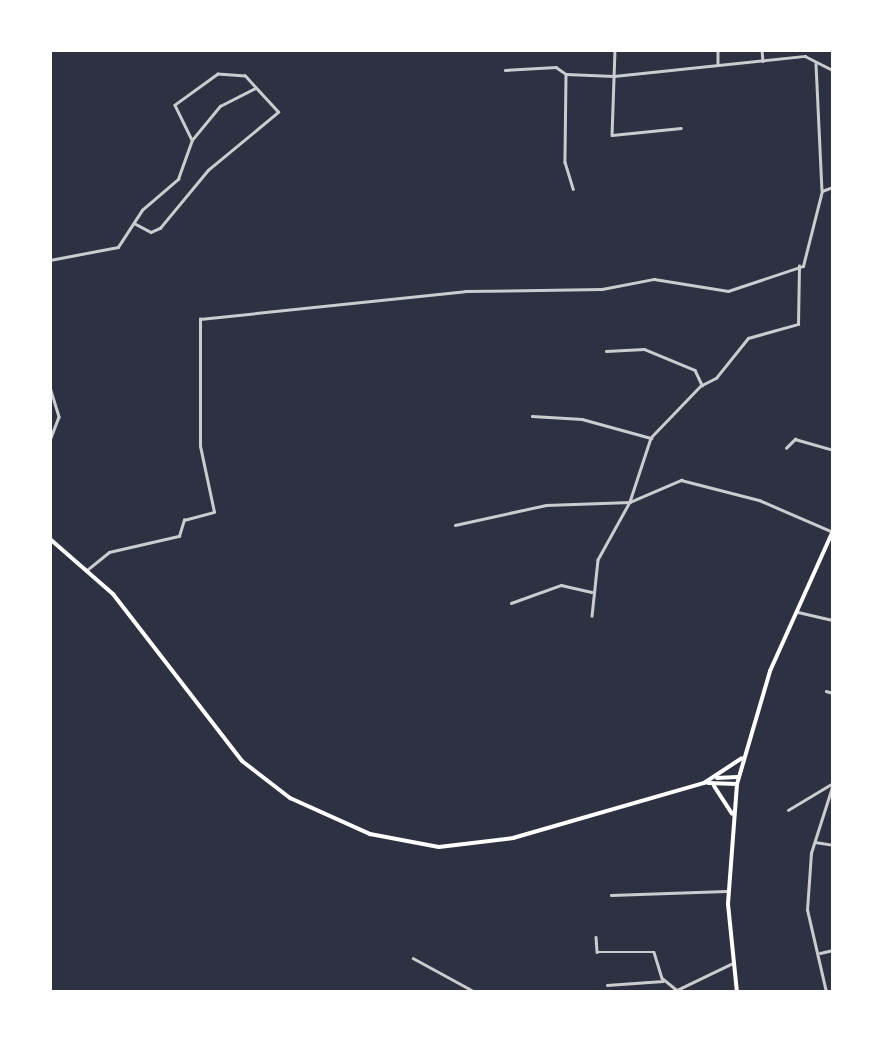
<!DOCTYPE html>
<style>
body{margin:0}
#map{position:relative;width:883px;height:1042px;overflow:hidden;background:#2d3142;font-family:Helvetica,sans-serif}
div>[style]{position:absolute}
.minor>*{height:2.5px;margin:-1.25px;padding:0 1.25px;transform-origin:1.25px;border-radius:1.25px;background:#caccd0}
.secondary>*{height:4px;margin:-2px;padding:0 2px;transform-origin:2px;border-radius:2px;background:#fff}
.trunk>*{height:4px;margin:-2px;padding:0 2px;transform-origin:2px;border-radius:2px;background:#fff}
span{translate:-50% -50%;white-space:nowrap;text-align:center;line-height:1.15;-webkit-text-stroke:9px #fff;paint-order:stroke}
.frame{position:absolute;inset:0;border:52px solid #fff;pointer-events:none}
</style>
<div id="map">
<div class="minor">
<div style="left:615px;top:50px;width:85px;rotate:92deg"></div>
<div style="left:612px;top:135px;width:69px;rotate:-5.8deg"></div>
<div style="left:718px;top:50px;width:14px;rotate:90deg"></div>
<div style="left:762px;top:50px;width:11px;rotate:85deg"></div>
<div style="left:816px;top:64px;width:126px;rotate:87.3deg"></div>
<div style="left:505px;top:70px;width:51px;rotate:-3.4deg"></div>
<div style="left:556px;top:67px;width:12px;rotate:35deg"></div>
<div style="left:566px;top:74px;width:48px;rotate:2.4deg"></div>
<div style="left:614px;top:76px;width:192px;rotate:-6deg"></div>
<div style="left:805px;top:56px;width:31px;rotate:27deg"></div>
<div style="left:566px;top:75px;width:87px;rotate:90.7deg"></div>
<div style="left:565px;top:162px;width:28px;rotate:73deg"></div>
<div style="left:134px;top:223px;width:19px;rotate:28deg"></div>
<div style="left:151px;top:232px;width:10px;rotate:-24deg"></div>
<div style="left:160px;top:228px;width:75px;rotate:-50.4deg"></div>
<div style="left:208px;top:170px;width:91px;rotate:-39.6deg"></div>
<div style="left:278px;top:112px;width:49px;rotate:-132.5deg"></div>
<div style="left:245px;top:76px;width:27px;rotate:-176deg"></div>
<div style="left:218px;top:74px;width:53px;rotate:144.2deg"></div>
<div style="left:175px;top:105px;width:39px;rotate:64deg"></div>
<div style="left:50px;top:260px;width:69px;rotate:-10.8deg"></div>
<div style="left:118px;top:247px;width:44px;rotate:-57deg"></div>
<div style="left:142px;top:210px;width:48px;rotate:-40.7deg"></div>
<div style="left:178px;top:179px;width:41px;rotate:-70.3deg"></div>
<div style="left:192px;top:140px;width:44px;rotate:-50.5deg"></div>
<div style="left:220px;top:106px;width:39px;rotate:-27deg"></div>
<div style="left:606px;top:351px;width:38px;rotate:-3deg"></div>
<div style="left:644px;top:349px;width:55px;rotate:22.4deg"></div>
<div style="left:695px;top:370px;width:17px;rotate:65deg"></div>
<div style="left:702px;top:385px;width:72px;rotate:133.9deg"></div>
<div style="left:702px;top:385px;width:16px;rotate:-27deg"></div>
<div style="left:716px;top:378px;width:51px;rotate:-51.3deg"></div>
<div style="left:748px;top:338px;width:52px;rotate:-15.6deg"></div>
<div style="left:798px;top:324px;width:58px;rotate:-89deg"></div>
<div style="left:50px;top:387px;width:31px;rotate:73deg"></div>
<div style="left:59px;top:417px;width:26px;rotate:111deg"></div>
<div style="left:532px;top:416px;width:50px;rotate:3.4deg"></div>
<div style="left:582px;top:419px;width:72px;rotate:15.4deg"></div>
<div style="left:651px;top:438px;width:67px;rotate:108.2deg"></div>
<div style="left:630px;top:502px;width:56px;rotate:-23.3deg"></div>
<div style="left:681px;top:480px;width:81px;rotate:14.4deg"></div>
<div style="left:759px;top:500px;width:78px;rotate:23.3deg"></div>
<div style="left:786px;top:448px;width:13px;rotate:-45deg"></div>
<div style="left:795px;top:439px;width:40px;rotate:16deg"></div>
<div style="left:455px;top:525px;width:93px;rotate:-12.4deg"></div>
<div style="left:546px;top:505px;width:84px;rotate:-2deg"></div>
<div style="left:630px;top:502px;width:66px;rotate:118.9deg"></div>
<div style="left:598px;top:560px;width:56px;rotate:96.1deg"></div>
<div style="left:87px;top:570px;width:28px;rotate:-39deg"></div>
<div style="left:109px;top:552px;width:72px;rotate:-12.9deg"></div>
<div style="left:179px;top:536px;width:17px;rotate:-73deg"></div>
<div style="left:184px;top:520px;width:31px;rotate:-15deg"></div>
<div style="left:214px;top:512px;width:67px;rotate:-102deg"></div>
<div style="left:200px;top:446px;width:127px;rotate:-90deg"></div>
<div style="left:200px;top:319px;width:266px;rotate:-6deg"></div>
<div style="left:465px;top:291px;width:137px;rotate:-0.8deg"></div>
<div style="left:602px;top:289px;width:53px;rotate:-10.9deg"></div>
<div style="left:654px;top:279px;width:75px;rotate:9.2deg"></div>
<div style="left:728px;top:291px;width:79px;rotate:-18.4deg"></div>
<div style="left:803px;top:266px;width:77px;rotate:-75.8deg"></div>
<div style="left:822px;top:191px;width:12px;rotate:-20deg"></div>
<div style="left:511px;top:603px;width:53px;rotate:-19.8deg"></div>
<div style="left:561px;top:585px;width:31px;rotate:13deg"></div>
<div style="left:798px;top:612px;width:36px;rotate:13deg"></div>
<div style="left:826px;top:691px;width:7px;rotate:16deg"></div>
<div style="left:788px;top:810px;width:52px;rotate:-31deg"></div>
<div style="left:815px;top:842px;width:18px;rotate:9deg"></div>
<div style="left:611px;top:895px;width:115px;rotate:-2deg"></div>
<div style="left:596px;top:937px;width:15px;rotate:86deg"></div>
<div style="left:597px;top:952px;width:57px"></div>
<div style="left:654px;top:952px;width:27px;rotate:73deg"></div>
<div style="left:662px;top:978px;width:19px;rotate:39deg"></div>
<div style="left:820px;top:953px;width:13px;rotate:-13deg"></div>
<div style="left:413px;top:958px;width:71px;rotate:28.7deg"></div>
<div style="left:607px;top:985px;width:56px;rotate:-4.1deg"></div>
<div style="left:673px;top:992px;width:64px;rotate:-25.8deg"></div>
<div style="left:826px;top:992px;width:84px;rotate:-103deg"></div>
<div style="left:807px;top:910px;width:57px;rotate:-86deg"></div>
<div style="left:811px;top:853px;width:72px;rotate:-72.3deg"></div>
</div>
<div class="secondary">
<div style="left:737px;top:784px;width:120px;rotate:94.3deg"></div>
<div style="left:728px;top:904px;width:88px;rotate:84.2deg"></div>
</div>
<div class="trunk">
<div style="left:50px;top:539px;width:84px;rotate:41.1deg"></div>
<div style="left:113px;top:594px;width:211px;rotate:52.3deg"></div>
<div style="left:242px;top:761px;width:61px;rotate:37.6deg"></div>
<div style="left:290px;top:798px;width:88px;rotate:24.2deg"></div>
<div style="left:370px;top:834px;width:70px;rotate:10.7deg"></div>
<div style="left:439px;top:847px;width:75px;rotate:-6.9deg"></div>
<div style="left:513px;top:838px;width:199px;rotate:-16.1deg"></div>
<div style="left:704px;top:783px;width:45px;rotate:-33.3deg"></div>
<div style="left:717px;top:778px;width:20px;rotate:-3deg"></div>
<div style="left:708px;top:783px;width:29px;rotate:2deg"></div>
<div style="left:737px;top:784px;width:118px;rotate:-73.7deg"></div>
<div style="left:770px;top:671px;width:154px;rotate:-65.8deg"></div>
<div style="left:714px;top:786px;width:33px;rotate:57deg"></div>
</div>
<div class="frame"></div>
</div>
